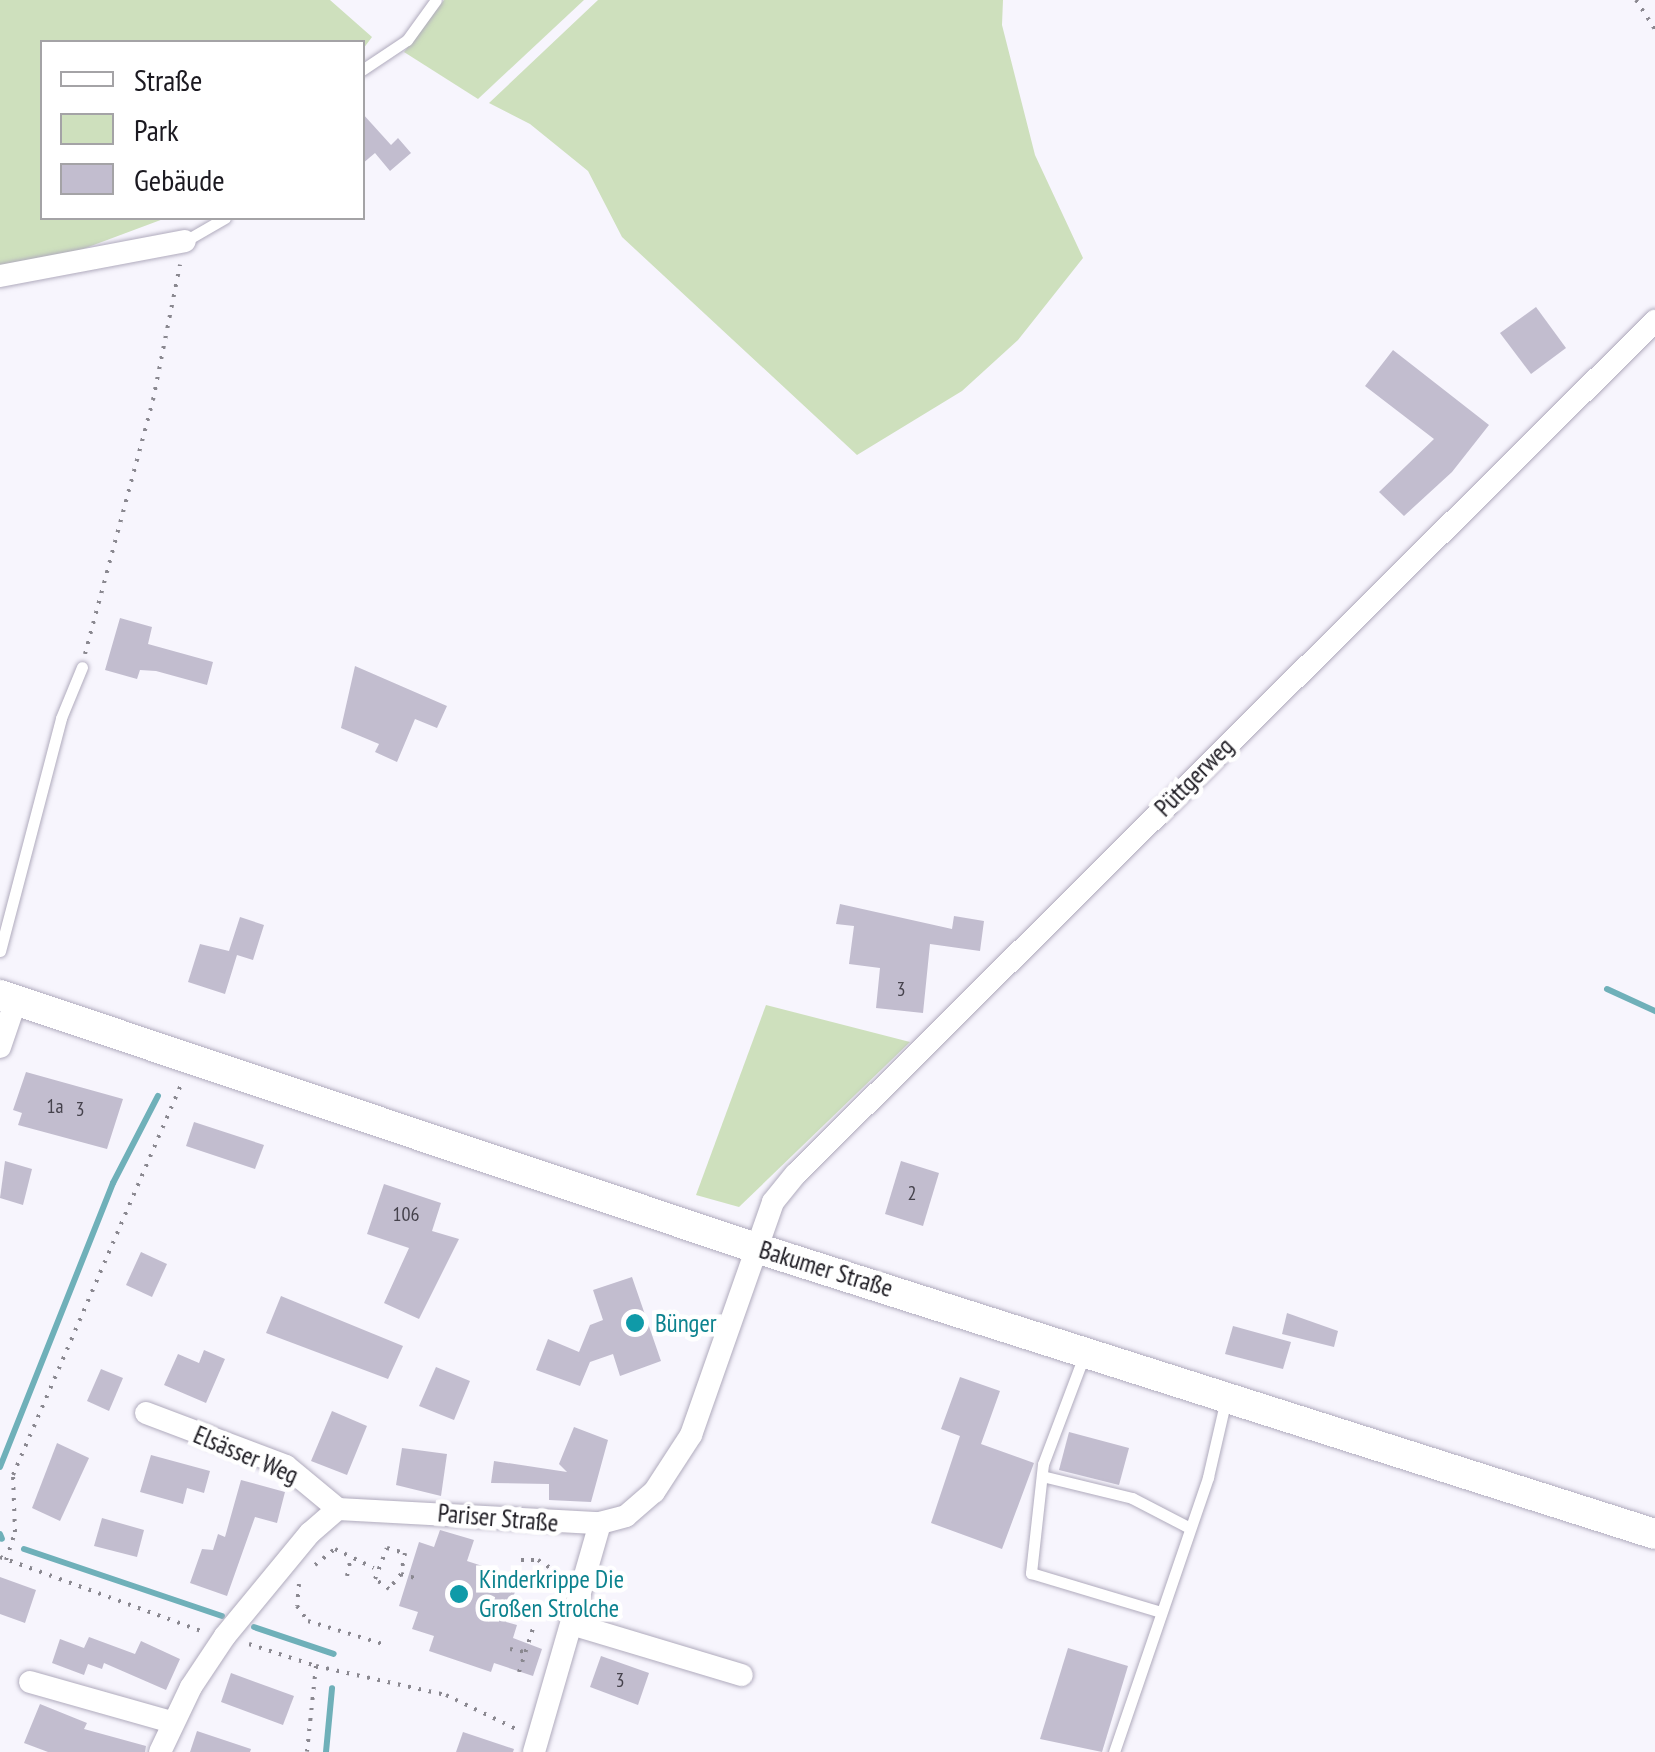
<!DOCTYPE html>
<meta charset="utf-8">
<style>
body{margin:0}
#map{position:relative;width:1655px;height:1752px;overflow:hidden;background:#f7f5fd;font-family:"PT Sans Narrow",sans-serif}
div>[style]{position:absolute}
.green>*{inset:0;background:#cee0bd}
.stream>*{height:6px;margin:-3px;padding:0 3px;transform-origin:3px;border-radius:3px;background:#6fb0b9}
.building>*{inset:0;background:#c2bdcf}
.path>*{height:4px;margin-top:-2px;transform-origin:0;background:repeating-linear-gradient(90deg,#8a8890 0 2.5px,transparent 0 10.5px)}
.roads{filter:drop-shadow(0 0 2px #b0abbd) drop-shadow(0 0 2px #b0abbd)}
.lane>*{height:11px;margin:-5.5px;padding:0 5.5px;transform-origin:5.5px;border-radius:5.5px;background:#fff}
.street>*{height:22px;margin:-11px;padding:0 11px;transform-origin:11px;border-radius:11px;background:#fff}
.secondary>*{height:30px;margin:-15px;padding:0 15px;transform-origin:15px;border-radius:15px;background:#fff}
.dots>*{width:28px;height:28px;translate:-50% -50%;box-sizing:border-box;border:5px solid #fff;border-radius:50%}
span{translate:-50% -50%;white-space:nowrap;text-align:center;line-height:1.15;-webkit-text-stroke:9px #fff;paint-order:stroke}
.number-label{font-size:20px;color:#45424c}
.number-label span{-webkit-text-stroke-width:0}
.street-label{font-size:25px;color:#1b1920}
.culture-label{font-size:25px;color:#0d838f}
.left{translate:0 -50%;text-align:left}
.legend{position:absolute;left:40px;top:40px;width:325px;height:180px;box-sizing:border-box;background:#fff;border:2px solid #a4a3a6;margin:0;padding:12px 18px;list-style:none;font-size:30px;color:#1b1920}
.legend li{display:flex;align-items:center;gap:20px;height:50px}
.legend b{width:50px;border:2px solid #a4a3a6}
</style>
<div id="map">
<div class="green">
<div style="clip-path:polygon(0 0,330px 0,372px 37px,363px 49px,362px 42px,42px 42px,42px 218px,166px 218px,75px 252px,0 269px)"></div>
<div style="clip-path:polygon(444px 0,584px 0,478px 99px,404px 52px)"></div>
<div style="clip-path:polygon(598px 0,1003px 0,1002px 25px,1035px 155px,1083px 258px,1018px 340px,962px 391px,857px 455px,622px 237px,588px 171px,530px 124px,489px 103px)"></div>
<div style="clip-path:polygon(766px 1005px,910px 1042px,739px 1207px,696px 1195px)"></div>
</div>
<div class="stream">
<div style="left:1607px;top:989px;width:53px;rotate:24.6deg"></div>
<div style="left:0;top:1467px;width:306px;rotate:-68.3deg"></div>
<div style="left:113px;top:1183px;width:98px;rotate:-62.7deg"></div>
<div style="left:0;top:1534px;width:5px;rotate:68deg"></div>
<div style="left:24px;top:1549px;width:209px;rotate:18.7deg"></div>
<div style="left:254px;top:1627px;width:84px;rotate:18.6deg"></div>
<div style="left:326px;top:1752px;width:64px;rotate:-84.6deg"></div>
</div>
<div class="building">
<div style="clip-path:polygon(362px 113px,391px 145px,398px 138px,411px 153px,390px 171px,375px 153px,362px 164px)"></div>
<div style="clip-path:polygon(1536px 307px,1566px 348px,1531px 374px,1500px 333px)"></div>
<div style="clip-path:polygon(1393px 350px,1489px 425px,1452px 472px,1404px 516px,1379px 492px,1434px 439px,1365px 386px)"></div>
<div style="clip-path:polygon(120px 618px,152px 627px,148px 644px,213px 662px,207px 685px,156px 671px,140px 670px,137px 679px,105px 670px)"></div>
<div style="clip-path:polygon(355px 666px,447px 706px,437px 728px,415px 719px,397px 762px,375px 752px,379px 744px,341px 728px)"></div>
<div style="clip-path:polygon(840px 904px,952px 929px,954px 916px,984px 921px,980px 951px,930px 944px,923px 1013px,876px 1008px,880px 968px,849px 964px,854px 926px,836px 924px)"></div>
<div style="clip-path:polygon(240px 917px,264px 925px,253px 960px,237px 955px,225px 994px,188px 982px,200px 944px,229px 951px)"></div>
<div style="clip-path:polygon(26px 1072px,123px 1099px,107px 1149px,18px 1125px,22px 1113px,13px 1110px)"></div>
<div style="clip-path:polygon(194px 1122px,264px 1145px,255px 1169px,186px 1146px)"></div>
<div style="clip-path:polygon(5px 1161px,32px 1169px,23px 1205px,0 1198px)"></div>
<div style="clip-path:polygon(901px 1161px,939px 1173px,923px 1226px,885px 1214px)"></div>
<div style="clip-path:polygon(384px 1184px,441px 1203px,432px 1231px,459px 1239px,419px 1319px,384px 1303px,409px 1248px,367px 1234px)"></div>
<div style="clip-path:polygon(141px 1252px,167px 1264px,152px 1297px,126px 1285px)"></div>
<div style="clip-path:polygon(632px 1277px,661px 1361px,620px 1376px,613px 1354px,590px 1362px,580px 1386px,536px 1370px,548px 1339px,579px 1352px,590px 1325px,603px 1320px,593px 1290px)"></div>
<div style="clip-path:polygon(281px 1296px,403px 1346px,388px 1379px,266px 1333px)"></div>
<div style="clip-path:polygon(1287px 1313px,1338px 1331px,1334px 1347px,1282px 1334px)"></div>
<div style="clip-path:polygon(1233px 1326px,1291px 1342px,1283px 1369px,1225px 1354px)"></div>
<div style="clip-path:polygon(204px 1350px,225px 1359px,206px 1403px,164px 1385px,178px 1354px,199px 1363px)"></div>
<div style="clip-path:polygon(436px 1367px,470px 1381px,454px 1420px,419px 1406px)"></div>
<div style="clip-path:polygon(101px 1369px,123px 1378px,109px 1411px,87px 1401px)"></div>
<div style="clip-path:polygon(960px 1377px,1000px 1391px,981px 1444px,1034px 1463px,1002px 1549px,931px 1523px,960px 1436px,941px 1429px)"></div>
<div style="clip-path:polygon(332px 1411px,367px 1426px,347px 1475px,311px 1461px)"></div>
<div style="clip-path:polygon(574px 1427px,608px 1440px,591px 1502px,549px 1500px,549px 1484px,491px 1483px,494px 1461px,567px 1472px,559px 1464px)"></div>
<div style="clip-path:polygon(1069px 1432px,1129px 1448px,1119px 1485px,1059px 1470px)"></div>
<div style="clip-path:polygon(57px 1443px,89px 1458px,60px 1521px,32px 1508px)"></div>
<div style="clip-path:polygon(402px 1448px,447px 1454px,441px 1496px,396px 1485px)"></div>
<div style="clip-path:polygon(151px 1455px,210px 1471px,204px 1493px,187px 1488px,183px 1504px,140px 1492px)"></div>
<div style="clip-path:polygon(241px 1480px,285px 1492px,277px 1523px,255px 1517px,227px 1596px,190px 1583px,202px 1549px,213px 1550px,218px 1534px,225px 1537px)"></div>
<div style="clip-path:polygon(102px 1518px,144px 1530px,137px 1557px,94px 1546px)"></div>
<div style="clip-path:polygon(440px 1530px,474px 1540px,467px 1561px,519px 1578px,506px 1622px,517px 1625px,513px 1638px,542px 1649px,533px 1676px,494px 1663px,491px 1672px,429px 1651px,434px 1636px,412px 1629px,418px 1612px,399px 1606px,419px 1542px,434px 1547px)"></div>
<div style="clip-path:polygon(0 1577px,36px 1590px,25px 1623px,0 1614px)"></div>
<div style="clip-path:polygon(89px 1637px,135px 1654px,141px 1641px,180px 1659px,166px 1690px,104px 1663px,102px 1669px,88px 1664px,84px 1675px,52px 1663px,60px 1639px,84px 1648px)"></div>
<div style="clip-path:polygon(1068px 1648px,1128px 1666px,1102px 1752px,1040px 1739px)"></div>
<div style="clip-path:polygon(601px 1656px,649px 1673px,638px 1705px,590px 1687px)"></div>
<div style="clip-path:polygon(231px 1673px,294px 1696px,283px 1725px,221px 1702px)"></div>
<div style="clip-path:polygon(40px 1704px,87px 1723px,84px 1729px,146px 1746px,145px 1752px,48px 1752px,24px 1743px)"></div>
<div style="clip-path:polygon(197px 1731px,251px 1749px,250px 1752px,190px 1752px)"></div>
<div style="clip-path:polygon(463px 1732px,514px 1749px,513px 1752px,456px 1752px)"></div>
</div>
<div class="path">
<div style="left:1636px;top:0;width:35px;rotate:57deg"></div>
<div style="left:85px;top:654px;width:263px;rotate:-75deg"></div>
<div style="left:153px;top:400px;width:138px;rotate:-78.7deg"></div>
<div style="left:0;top:1557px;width:214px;rotate:20.2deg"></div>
<div style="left:6px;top:1560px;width:29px;rotate:-72deg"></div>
<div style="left:15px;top:1532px;width:57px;rotate:-92deg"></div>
<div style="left:13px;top:1475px;width:427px;rotate:-66.7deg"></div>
<div style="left:521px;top:1560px;width:17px"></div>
<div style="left:538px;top:1560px;width:17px;rotate:33deg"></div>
<div style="left:315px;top:1565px;width:26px;rotate:-39deg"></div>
<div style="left:335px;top:1549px;width:43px;rotate:26deg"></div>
<div style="left:401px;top:1574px;width:19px;rotate:129deg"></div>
<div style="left:389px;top:1589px;width:17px;rotate:-144deg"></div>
<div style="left:375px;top:1579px;width:33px;rotate:-69deg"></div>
<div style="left:387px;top:1548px;width:19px;rotate:16deg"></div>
<div style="left:405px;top:1553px;width:21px;rotate:101deg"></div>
<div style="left:401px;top:1574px;width:15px;rotate:16deg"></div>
<div style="left:347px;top:1576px;width:19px;rotate:-78deg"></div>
<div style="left:299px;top:1584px;width:22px;rotate:95deg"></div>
<div style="left:297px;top:1606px;width:19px;rotate:54deg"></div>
<div style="left:308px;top:1621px;width:82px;rotate:17.1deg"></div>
<div style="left:249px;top:1644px;width:71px;rotate:18.2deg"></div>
<div style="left:316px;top:1666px;width:86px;rotate:96deg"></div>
<div style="left:510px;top:1649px;width:15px;rotate:11deg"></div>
<div style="left:316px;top:1666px;width:133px;rotate:12.6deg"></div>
<div style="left:446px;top:1695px;width:82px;rotate:25.9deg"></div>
<div style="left:519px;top:1672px;width:49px;rotate:-72.3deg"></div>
</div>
<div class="roads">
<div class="lane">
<div style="left:362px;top:70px;width:54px;rotate:-33.7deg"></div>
<div style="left:407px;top:40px;width:49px;rotate:-54.1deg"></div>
<div style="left:185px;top:241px;width:46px;rotate:-29.9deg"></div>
<div style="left:0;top:951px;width:241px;rotate:-75.3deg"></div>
<div style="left:61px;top:718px;width:55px;rotate:-67.6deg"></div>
<div style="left:1085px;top:1353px;width:119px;rotate:110.7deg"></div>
<div style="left:1043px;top:1464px;width:110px;rotate:96.3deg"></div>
<div style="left:1031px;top:1573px;width:133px;rotate:16.7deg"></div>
<div style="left:1042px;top:1476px;width:93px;rotate:13.7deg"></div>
<div style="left:1132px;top:1498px;width:63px;rotate:27.4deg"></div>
<div style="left:1114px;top:1752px;width:291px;rotate:-71.1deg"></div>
<div style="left:1208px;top:1477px;width:80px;rotate:-77deg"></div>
</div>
<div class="street">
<div style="left:0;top:276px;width:188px;rotate:-10.7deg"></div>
<div style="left:0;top:1047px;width:50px;rotate:-71.2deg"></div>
<div style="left:146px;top:1413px;width:150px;rotate:20.7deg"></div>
<div style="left:286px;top:1466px;width:67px;rotate:39.6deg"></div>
<div style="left:575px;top:1625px;width:174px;rotate:16.7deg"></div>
<div style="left:30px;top:1682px;width:147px;rotate:15.8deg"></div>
<div style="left:160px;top:1752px;width:72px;rotate:-64.5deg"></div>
<div style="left:191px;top:1687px;width:61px;rotate:-56.3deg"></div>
<div style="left:225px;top:1636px;width:134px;rotate:-50.5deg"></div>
<div style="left:310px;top:1533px;width:37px;rotate:-41deg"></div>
<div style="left:338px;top:1509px;width:262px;rotate:3.1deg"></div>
<div style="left:600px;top:1523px;width:27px;rotate:-15deg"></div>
<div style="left:626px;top:1516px;width:37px;rotate:-41deg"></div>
<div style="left:654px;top:1492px;width:68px;rotate:-57deg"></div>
<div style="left:691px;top:1435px;width:247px;rotate:-70.6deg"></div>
<div style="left:773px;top:1202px;width:36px;rotate:-51deg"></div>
<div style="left:796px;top:1174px;width:1211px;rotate:-44.8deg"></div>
<div style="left:534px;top:1752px;width:238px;rotate:-73.9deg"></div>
</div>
<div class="secondary">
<div style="left:0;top:995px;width:797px;rotate:18.5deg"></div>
<div style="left:756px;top:1248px;width:943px;rotate:17.65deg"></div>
</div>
</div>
<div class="dots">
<div style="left:635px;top:1323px;background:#0f9aa8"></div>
<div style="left:459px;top:1594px;background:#0f9aa8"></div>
</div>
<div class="number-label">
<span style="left:901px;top:989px">3</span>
<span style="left:55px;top:1106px">1a</span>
<span style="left:80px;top:1109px">3</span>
<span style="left:912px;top:1193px">2</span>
<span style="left:406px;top:1214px">106</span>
<span style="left:620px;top:1680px">3</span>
</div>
<div class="street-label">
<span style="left:1194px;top:777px;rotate:-45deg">Püttgerweg</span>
<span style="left:826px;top:1269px;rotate:17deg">Bakumer Straße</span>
<span style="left:246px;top:1455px;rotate:23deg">Elsässer Weg</span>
<span style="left:498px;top:1518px;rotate:5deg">Pariser Straße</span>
</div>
<div class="culture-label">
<span class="left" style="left:655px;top:1323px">Bünger</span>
<span class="left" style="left:479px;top:1594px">Kinderkrippe Die<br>Großen Strolche</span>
</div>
<ul class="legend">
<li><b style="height:12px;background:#fff"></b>Straße</li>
<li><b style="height:28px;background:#cee0bd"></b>Park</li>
<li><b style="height:28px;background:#c2bdcf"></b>Gebäude</li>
</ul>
</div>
